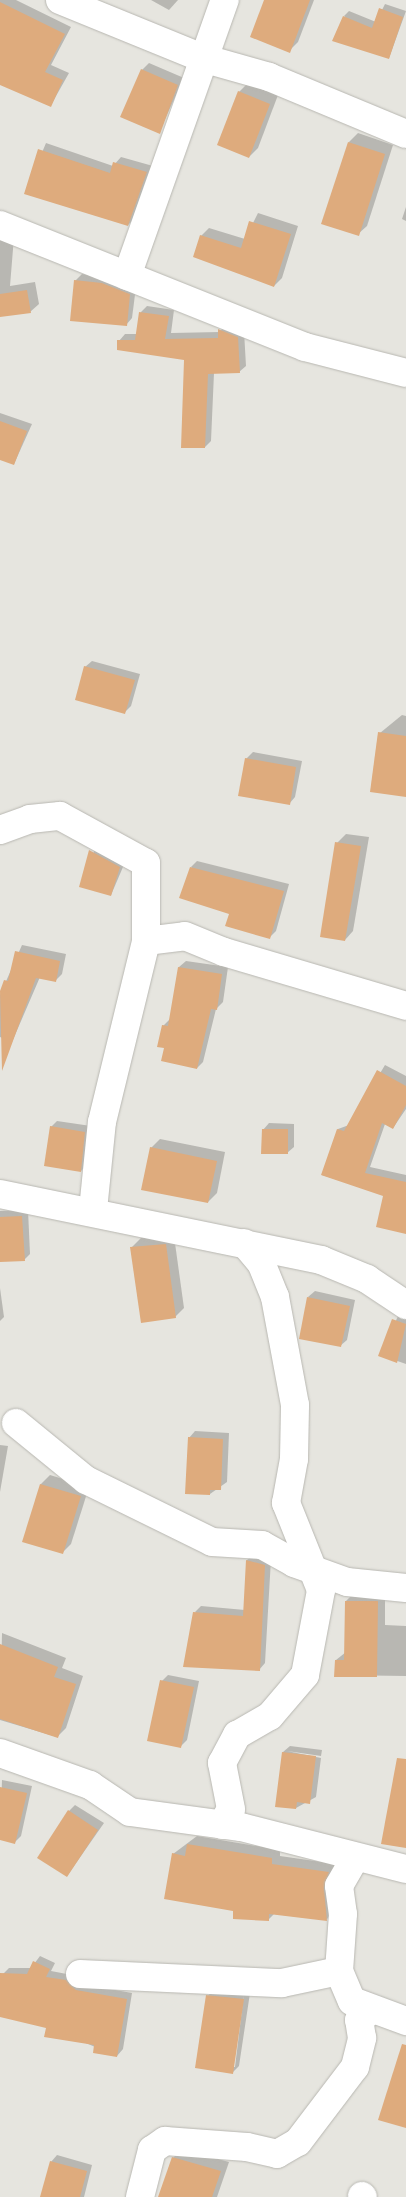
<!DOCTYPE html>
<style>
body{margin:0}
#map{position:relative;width:406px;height:2197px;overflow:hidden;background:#e6e5df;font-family:"Varela Round",sans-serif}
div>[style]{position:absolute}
.shadow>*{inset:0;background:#0003}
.building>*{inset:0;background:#deab7d}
.roads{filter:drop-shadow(0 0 1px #b8b7b1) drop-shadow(0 0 1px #b8b7b1)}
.minor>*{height:28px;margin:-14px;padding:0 14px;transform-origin:14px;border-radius:14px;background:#fff}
span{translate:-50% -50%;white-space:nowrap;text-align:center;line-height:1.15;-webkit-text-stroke:4px #e6e5df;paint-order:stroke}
</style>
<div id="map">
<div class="shadow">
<div style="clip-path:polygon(0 0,16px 0,71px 27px,51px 65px,69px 73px,51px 105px,0 84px)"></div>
<div style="clip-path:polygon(151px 0,178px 0,169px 10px)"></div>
<div style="clip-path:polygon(266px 0,314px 0,298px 42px,289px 51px)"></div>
<div style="clip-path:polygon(385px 4px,406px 11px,389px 58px,344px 16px,349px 11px,376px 22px)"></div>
<div style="clip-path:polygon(149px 63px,184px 78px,159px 132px,142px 70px)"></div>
<div style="clip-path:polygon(248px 83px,278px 95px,258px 148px,249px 157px,239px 92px)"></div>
<div style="clip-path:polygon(358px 133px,393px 145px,367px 226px,358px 234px,349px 142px)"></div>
<div style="clip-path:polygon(46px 143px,113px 166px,121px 157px,153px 166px,134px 219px,128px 225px,25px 193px)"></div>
<div style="clip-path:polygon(406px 207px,406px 221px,402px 219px)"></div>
<div style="clip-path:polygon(258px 213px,298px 226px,282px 278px,274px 286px,201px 236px,209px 228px,245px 239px)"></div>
<div style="clip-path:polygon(0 236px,14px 237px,10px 286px,35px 282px,39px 304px,30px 312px,0 312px)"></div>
<div style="clip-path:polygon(82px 274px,109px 277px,136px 287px,132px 318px,126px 325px,75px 281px)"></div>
<div style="clip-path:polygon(147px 306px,174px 310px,171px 333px,220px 332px,226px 323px,244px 331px,246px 366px,239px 372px,214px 373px,211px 441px,205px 447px,185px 359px,119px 341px,125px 334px,137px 334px,141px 312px)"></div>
<div style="clip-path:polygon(0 413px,32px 424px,14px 464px,0 459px)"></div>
<div style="clip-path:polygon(92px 661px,140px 674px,131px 706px,125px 712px,85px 667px)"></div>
<div style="clip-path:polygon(402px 715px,406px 716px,406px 796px,380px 733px)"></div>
<div style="clip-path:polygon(253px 752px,302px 761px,295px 797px,289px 804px,246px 759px)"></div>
<div style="clip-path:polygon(346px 834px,369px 837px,353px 931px,345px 940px,337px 843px)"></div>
<div style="clip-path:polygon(97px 844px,126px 860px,111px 895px,80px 886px)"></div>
<div style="clip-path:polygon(197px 861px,289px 884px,276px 931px,269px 938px,230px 913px,191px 867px)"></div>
<div style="clip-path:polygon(22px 945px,66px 954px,62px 974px,55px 981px,40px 977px,12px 1042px,0 1037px,0 995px)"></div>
<div style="clip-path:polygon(186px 961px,228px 967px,223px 1002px,216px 1009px,203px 1062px,197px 1068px,165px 1048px,163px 1026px,170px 1019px,179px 967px)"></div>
<div style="clip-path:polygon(385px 1065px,406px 1076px,406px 1109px,393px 1128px,385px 1124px,370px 1167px,406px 1175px,406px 1232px,385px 1195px,322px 1175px,338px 1129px,349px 1125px)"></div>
<div style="clip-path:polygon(57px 1121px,91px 1126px,87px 1165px,81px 1171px,51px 1127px)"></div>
<div style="clip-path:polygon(269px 1123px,294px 1124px,294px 1147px,287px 1153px,263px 1130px)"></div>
<div style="clip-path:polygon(160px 1139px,225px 1152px,217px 1193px,208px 1202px,151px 1148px)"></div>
<div style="clip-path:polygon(28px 1210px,30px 1254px,25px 1259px,0 1261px,0 1211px)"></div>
<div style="clip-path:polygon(174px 1236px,184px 1308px,175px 1317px,132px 1247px,141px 1238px)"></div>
<div style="clip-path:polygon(0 1288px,4px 1317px,0 1321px)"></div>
<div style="clip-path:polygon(315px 1291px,355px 1300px,347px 1340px,340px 1346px,308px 1297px)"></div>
<div style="clip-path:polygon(399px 1314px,406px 1316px,406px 1364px,380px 1355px)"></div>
<div style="clip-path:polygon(195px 1431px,229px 1433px,227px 1482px,210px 1494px,189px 1438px)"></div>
<div style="clip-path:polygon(0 1445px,8px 1446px,0 1492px)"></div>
<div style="clip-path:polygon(50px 1475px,89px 1487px,71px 1544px,62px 1553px,24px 1541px,41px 1484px)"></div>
<div style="clip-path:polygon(254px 1554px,271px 1559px,265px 1663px,259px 1670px,195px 1612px,201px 1606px,245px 1610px,247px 1560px)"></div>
<div style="clip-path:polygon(354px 1593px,385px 1594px,385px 1625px,406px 1626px,406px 1676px,336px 1675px,336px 1660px,346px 1652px,346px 1601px)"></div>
<div style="clip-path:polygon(2px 1633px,66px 1658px,62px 1668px,83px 1676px,66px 1728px,57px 1737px,0 1720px)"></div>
<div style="clip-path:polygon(168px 1675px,199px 1681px,187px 1740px,181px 1746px,162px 1681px)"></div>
<div style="clip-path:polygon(290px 1746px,322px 1750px,321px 1756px,287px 1751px,321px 1758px,316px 1797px,296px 1808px,276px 1806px,283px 1752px)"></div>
<div style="clip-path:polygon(2px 1780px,32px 1786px,21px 1836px,15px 1842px,0 1839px)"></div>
<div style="clip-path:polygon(75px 1805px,104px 1823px,67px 1876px,69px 1811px)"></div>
<div style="clip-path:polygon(197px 1836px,280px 1850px,280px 1856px,336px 1864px,334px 1912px,326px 1920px,274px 1914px,268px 1920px,235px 1910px,173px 1854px)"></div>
<div style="clip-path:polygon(40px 1956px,55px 1963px,51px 1971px,72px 1975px,82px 1984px,132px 1993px,123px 2049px,117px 2056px,47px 2027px,0 2016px,3px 1974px,9px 1968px,31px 1968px)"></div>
<div style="clip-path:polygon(evenodd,214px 1989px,250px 1993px,239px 2066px,232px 2073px,208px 1996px,214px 1989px,244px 1993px,235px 2067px,233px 2067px,244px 1993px)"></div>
<div style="clip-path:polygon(182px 2149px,229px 2162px,217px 2197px,159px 2197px,173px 2158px)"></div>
<div style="clip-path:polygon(57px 2155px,92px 2165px,84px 2197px,41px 2197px,51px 2162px)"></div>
</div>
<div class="building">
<div style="clip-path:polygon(264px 0,310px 0,290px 53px,250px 37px)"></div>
<div style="clip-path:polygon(0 2px,65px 34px,45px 72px,63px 80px,51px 107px,0 85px)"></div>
<div style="clip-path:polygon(379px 8px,403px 17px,389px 59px,332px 41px,343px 16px,372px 28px)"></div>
<div style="clip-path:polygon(141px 69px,178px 85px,160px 134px,120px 117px)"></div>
<div style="clip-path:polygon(238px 91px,270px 104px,249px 158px,217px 145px)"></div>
<div style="clip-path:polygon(348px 142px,385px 154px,359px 236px,321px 224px)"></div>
<div style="clip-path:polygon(38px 149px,110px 173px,113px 162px,147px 172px,128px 226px,24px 194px)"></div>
<div style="clip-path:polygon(249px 221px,291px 234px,274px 287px,193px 257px,200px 235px,241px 248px)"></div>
<div style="clip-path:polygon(74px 280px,102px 283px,130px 294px,127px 326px,70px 321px)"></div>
<div style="clip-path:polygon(27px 290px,31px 313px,0 317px,0 294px)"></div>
<div style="clip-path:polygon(139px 312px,169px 316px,165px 339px,218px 338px,218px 329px,238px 337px,240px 373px,208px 374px,205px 448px,181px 448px,184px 360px,117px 350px,117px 340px,135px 340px)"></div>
<div style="clip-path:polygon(0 421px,27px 431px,14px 465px,0 460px)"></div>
<div style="clip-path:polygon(84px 666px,135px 680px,125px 714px,75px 700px)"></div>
<div style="clip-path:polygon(378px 732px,406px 736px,406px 797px,370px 792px)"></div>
<div style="clip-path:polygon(245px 758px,296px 767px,290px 805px,238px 796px)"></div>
<div style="clip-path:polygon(335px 842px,361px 846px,345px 941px,320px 937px)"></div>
<div style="clip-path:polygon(89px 850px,120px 867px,111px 896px,79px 887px)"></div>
<div style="clip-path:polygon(190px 867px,284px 891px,270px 939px,225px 926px,229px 914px,179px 898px)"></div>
<div style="clip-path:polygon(15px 951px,60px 961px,56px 982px,36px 978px,2px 1071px,0 991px,4px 980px,8px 981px)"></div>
<div style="clip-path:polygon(178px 967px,222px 974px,217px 1010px,211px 1009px,197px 1069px,161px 1061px,164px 1048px,157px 1047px,162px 1025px,168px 1026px)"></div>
<div style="clip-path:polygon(377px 1070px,406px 1086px,406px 1105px,393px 1129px,382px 1123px,365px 1173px,406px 1182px,406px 1234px,376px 1227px,383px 1196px,321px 1175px,337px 1129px,344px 1131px)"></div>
<div style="clip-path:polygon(50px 1126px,85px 1132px,81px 1172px,44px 1166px)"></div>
<div style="clip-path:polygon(262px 1129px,288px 1129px,288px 1154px,261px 1154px)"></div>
<div style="clip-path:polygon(150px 1147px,217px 1161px,208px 1203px,141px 1190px)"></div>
<div style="clip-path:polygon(22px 1216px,25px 1261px,0 1262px,0 1217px)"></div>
<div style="clip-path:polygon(166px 1244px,176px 1318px,141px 1323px,130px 1247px)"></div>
<div style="clip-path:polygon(307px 1297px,350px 1306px,341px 1347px,299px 1339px)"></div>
<div style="clip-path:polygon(392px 1319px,406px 1324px,397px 1363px,378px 1356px)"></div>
<div style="clip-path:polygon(188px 1437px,223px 1439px,221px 1490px,210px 1490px,210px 1495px,185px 1494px)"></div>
<div style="clip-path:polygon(40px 1484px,81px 1496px,63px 1554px,22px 1542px)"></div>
<div style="clip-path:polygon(246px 1560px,265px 1565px,260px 1671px,183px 1667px,193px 1612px,243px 1616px)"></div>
<div style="clip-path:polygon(345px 1601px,378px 1601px,377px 1677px,334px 1677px,335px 1660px,344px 1660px)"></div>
<div style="clip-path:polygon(0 1644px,58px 1667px,54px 1677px,76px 1684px,58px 1738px,0 1719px)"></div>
<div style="clip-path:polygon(160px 1680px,194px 1687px,181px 1748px,147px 1741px)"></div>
<div style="clip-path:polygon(282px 1752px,316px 1756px,310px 1804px,297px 1802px,296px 1809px,275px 1807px)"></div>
<div style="clip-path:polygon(397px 1758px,406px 1759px,406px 1848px,381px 1844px)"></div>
<div style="clip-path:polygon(0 1787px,27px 1793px,15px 1844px,0 1840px)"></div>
<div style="clip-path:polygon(68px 1810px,98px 1830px,67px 1877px,37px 1858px)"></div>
<div style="clip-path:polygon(187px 1844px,272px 1858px,272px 1864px,329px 1872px,324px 1888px,327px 1921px,269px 1914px,269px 1921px,233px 1919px,233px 1911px,164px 1899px,172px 1853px,185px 1856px)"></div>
<div style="clip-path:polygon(33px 1961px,50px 1969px,46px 1977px,66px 1980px,76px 1990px,127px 1999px,117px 2057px,93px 2053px,94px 2045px,44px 2037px,46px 2028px,0 2017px,0 1973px,27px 1974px)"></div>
<div style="clip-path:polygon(206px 1995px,244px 1999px,233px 2074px,195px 2068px)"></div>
<div style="clip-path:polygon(402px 2044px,406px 2045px,406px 2128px,378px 2120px)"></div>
<div style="clip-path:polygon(172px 2157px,221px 2171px,212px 2197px,158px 2197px)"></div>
<div style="clip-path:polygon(50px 2161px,87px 2171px,80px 2197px,40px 2197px)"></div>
</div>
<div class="roads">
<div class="minor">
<div style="left:60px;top:0;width:153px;rotate:22.2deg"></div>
<div style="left:202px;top:58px;width:70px;rotate:15.8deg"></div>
<div style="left:269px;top:77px;width:148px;rotate:22.6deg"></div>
<div style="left:0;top:225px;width:328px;rotate:21.8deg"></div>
<div style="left:305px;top:347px;width:104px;rotate:14.4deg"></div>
<div style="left:127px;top:276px;width:293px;rotate:-70.5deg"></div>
<div style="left:0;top:830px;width:32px;rotate:-20deg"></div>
<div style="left:30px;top:819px;width:30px;rotate:-6deg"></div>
<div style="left:60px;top:816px;width:98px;rotate:28.7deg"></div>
<div style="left:146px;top:863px;width:78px;rotate:90deg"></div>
<div style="left:0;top:1194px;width:328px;rotate:11.6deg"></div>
<div style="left:321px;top:1260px;width:50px;rotate:22.4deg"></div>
<div style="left:367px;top:1279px;width:47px;rotate:33.7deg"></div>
<div style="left:93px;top:1210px;width:88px;rotate:-84.2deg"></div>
<div style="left:102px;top:1122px;width:186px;rotate:-76.3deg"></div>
<div style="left:146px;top:941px;width:39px;rotate:-7deg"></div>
<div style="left:185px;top:936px;width:42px;rotate:22.3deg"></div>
<div style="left:224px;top:952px;width:190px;rotate:16.5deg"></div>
<div style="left:16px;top:1423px;width:90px;rotate:39.2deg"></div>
<div style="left:86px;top:1480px;width:140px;rotate:26.2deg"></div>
<div style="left:212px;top:1542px;width:50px;rotate:3.4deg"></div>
<div style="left:262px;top:1545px;width:37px;rotate:29deg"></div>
<div style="left:294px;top:1563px;width:56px;rotate:19.7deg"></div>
<div style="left:347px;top:1582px;width:59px;rotate:5.8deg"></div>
<div style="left:0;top:1753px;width:96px;rotate:19.6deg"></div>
<div style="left:90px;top:1785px;width:48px;rotate:34deg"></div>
<div style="left:130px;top:1812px;width:112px;rotate:7.7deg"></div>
<div style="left:241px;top:1827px;width:170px;rotate:14.3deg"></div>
<div style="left:222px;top:1825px;width:18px;rotate:-61deg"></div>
<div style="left:231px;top:1809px;width:47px;rotate:-101.1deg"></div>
<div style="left:222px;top:1763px;width:32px;rotate:-62deg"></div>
<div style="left:237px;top:1735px;width:38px;rotate:-30deg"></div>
<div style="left:270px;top:1716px;width:54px;rotate:-49.5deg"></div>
<div style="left:305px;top:1675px;width:86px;rotate:-79.3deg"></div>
<div style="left:321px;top:1590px;width:94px;rotate:-111.9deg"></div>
<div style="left:286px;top:1503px;width:45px;rotate:-79.7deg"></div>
<div style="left:294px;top:1459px;width:54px;rotate:-88.9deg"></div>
<div style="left:295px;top:1405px;width:110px;rotate:-100.5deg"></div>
<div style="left:275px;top:1297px;width:37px;rotate:-112deg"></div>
<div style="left:261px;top:1263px;width:26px;rotate:-130deg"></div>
<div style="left:355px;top:1858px;width:32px;rotate:120deg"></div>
<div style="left:339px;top:1886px;width:28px;rotate:82deg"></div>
<div style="left:343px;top:1914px;width:57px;rotate:94deg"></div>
<div style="left:339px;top:1971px;width:33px;rotate:67deg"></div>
<div style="left:352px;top:2001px;width:58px;rotate:20.3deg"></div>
<div style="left:80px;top:1974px;width:202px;rotate:2.6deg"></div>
<div style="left:282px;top:1983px;width:58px;rotate:-11.9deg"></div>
<div style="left:362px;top:2196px;width:1px;rotate:45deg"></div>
<div style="left:140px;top:2197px;width:49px;rotate:-75.7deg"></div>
<div style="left:152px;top:2150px;width:16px;rotate:-35deg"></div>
<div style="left:165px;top:2141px;width:82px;rotate:4.2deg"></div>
<div style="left:247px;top:2147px;width:31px;rotate:13deg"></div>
<div style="left:277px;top:2154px;width:24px;rotate:-30deg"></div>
<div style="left:298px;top:2142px;width:94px;rotate:-52.8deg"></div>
<div style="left:355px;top:2067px;width:30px;rotate:-76deg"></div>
<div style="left:362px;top:2038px;width:18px;rotate:-99deg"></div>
<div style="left:359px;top:2020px;width:16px;rotate:-40deg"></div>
</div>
</div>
</div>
